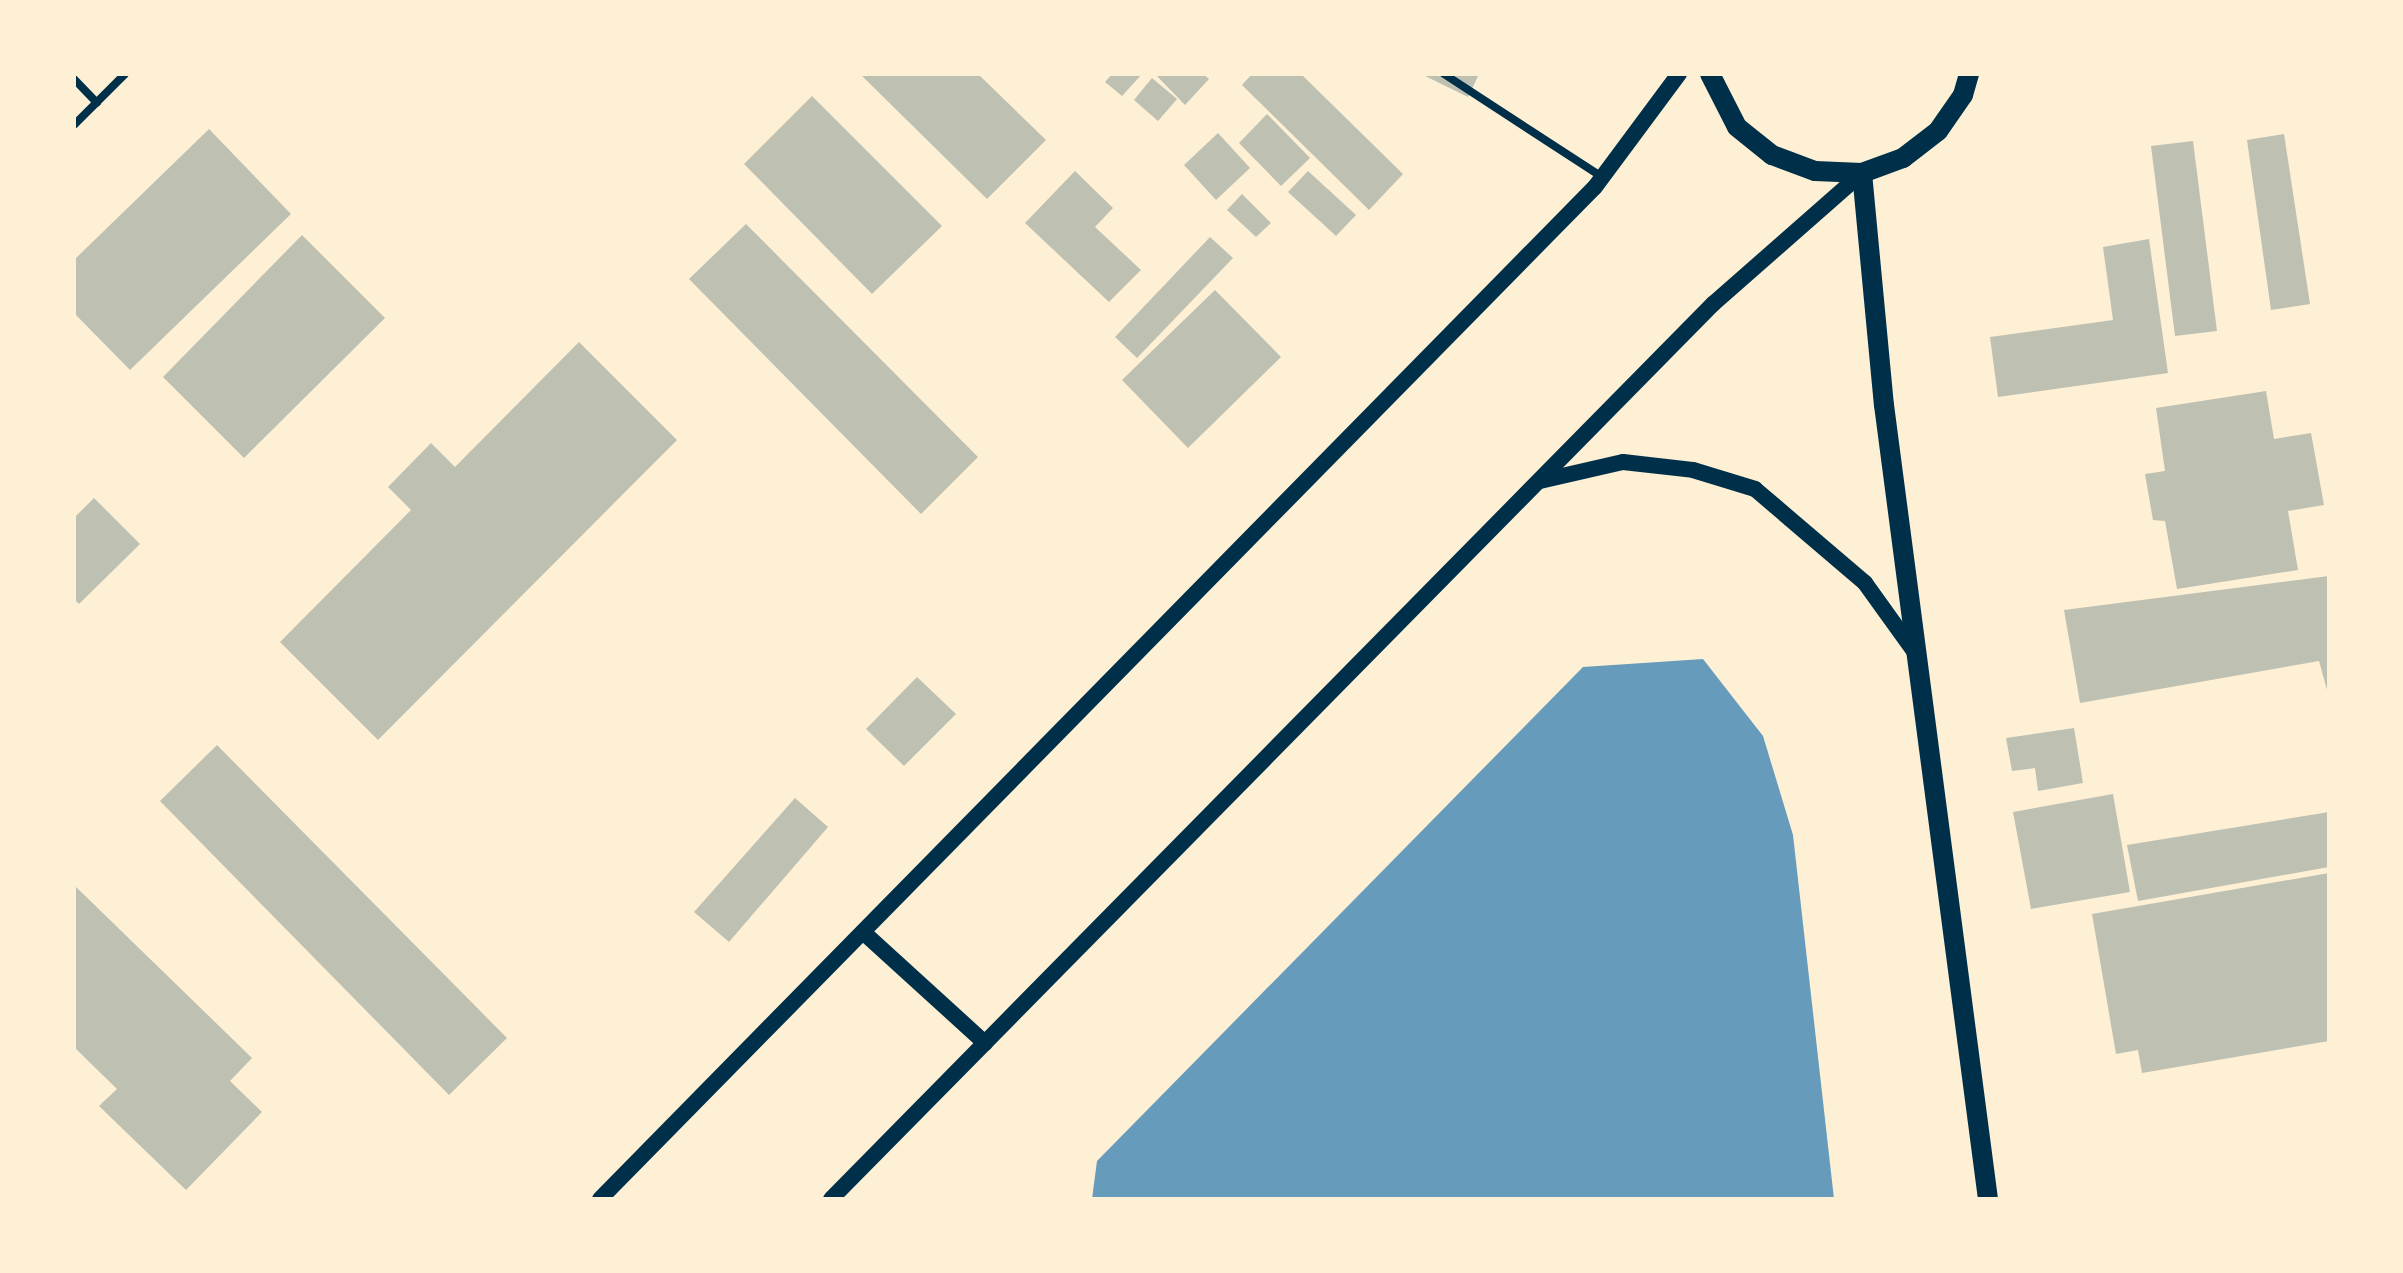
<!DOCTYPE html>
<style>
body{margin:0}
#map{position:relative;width:2403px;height:1273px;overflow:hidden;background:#fdf0d5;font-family:"Noto Sans",sans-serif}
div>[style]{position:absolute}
.water>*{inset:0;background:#669bbc}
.building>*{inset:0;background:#bec0b2}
.minor>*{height:8px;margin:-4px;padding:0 4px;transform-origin:4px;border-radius:4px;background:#003049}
.secondary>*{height:16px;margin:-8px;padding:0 8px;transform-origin:8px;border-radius:8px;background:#003049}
.primary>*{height:20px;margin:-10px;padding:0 10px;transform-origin:10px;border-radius:10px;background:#003049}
span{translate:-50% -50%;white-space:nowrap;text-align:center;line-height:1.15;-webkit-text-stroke:8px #fdf0d5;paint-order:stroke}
.frame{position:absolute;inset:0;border:76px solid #fdf0d5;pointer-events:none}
</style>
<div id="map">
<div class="water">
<div style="clip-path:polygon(1703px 659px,1763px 736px,1793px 835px,1834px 1199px,1092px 1199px,1097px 1161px,1583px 667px)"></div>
</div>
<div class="building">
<div style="clip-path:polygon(860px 74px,978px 74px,1046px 140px,987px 199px)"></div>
<div style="clip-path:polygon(1112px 74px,1142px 74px,1122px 96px,1105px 82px)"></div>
<div style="clip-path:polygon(1155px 74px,1203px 74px,1209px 79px,1185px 105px)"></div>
<div style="clip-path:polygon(1252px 74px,1301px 74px,1403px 174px,1369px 210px,1242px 85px)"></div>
<div style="clip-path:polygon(1421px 74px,1479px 74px,1468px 97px)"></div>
<div style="clip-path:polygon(1152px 78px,1177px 99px,1158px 121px,1134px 100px)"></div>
<div style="clip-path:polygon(812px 96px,942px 226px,872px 294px,744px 164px)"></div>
<div style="clip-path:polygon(1267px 114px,1310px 158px,1281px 186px,1239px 143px)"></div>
<div style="clip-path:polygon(209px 129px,291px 214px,130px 370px,74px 313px,74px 260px)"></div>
<div style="clip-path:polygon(1218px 133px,1250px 168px,1216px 200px,1184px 165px)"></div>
<div style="clip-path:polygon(2284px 134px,2310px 304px,2271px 310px,2247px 140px)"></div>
<div style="clip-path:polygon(2193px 141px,2217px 331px,2175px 336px,2151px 146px)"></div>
<div style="clip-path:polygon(1075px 171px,1113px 208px,1095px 227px,1141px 270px,1109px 302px,1025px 223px)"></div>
<div style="clip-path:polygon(1308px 171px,1356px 215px,1336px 236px,1288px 192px)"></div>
<div style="clip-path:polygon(1242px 194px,1271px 223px,1256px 237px,1227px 210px)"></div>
<div style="clip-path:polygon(746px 224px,978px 457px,921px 514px,689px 279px)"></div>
<div style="clip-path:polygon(302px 235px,385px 318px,244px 458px,163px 377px)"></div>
<div style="clip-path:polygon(1210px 237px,1233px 258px,1137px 358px,1115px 337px)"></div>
<div style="clip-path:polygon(2149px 239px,2168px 373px,1998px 397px,1990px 337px,2113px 320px,2103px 247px)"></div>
<div style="clip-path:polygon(1215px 290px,1281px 357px,1188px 448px,1122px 380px)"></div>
<div style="clip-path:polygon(579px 342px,677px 440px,378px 740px,280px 642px,411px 510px,388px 487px,431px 443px,455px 467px)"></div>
<div style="clip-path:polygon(2266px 391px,2274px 439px,2311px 433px,2324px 505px,2288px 511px,2298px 570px,2177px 589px,2165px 521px,2153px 520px,2145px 474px,2165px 471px,2156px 408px)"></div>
<div style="clip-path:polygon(94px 498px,140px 544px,79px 604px,74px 599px,74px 518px)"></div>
<div style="clip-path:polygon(2329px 576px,2329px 697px,2319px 661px,2080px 703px,2064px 610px)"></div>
<div style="clip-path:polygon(917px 677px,956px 714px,904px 766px,866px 729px)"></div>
<div style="clip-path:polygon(2074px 728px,2083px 783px,2038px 791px,2035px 768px,2012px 771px,2006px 738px)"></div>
<div style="clip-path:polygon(217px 745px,507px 1038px,449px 1095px,160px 801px)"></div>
<div style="clip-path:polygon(2113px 794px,2130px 892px,2031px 909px,2013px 812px)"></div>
<div style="clip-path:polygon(795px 798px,828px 827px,729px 942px,694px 912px)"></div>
<div style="clip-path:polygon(2329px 812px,2329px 867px,2138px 901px,2127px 845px)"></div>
<div style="clip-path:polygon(2329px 873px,2329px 1041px,2142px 1073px,2138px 1050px,2116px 1054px,2092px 914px)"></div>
<div style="clip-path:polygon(74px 885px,252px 1058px,230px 1081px,262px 1112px,186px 1190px,99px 1106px,117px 1089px,74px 1047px)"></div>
</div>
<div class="minor">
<div style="left:1444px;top:74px;width:189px;rotate:33.1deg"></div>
<div style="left:74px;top:79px;width:33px;rotate:46deg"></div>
<div style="left:74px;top:125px;width:72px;rotate:-45deg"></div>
</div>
<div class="secondary">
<div style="left:1540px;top:481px;width:85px;rotate:-12.9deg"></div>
<div style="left:1623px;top:462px;width:70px;rotate:6.5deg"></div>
<div style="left:1693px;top:470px;width:65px;rotate:17deg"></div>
<div style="left:1755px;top:489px;width:145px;rotate:40.5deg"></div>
<div style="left:1865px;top:583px;width:87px;rotate:54.3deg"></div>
<div style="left:863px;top:932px;width:165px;rotate:42.3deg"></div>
<div style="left:600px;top:1199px;width:1419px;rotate:-45.49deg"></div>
<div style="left:1595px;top:187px;width:141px;rotate:-53.4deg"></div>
<div style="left:831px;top:1199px;width:1257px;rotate:-45.42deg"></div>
<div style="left:1713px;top:304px;width:198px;rotate:-41.3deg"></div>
</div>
<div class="primary">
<div style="left:1710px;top:74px;width:59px;rotate:63deg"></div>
<div style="left:1737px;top:127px;width:45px;rotate:38.7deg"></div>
<div style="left:1772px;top:155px;width:46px;rotate:20.4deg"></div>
<div style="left:1815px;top:171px;width:47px;rotate:2.4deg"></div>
<div style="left:1862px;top:173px;width:44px;rotate:-20.1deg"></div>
<div style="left:1903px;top:158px;width:44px;rotate:-37.6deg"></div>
<div style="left:1938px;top:131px;width:44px;rotate:-55.2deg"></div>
<div style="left:1963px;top:95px;width:22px;rotate:-74deg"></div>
<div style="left:1862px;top:173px;width:233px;rotate:84.6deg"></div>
<div style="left:1884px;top:405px;width:801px;rotate:82.54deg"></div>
</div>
<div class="frame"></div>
</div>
